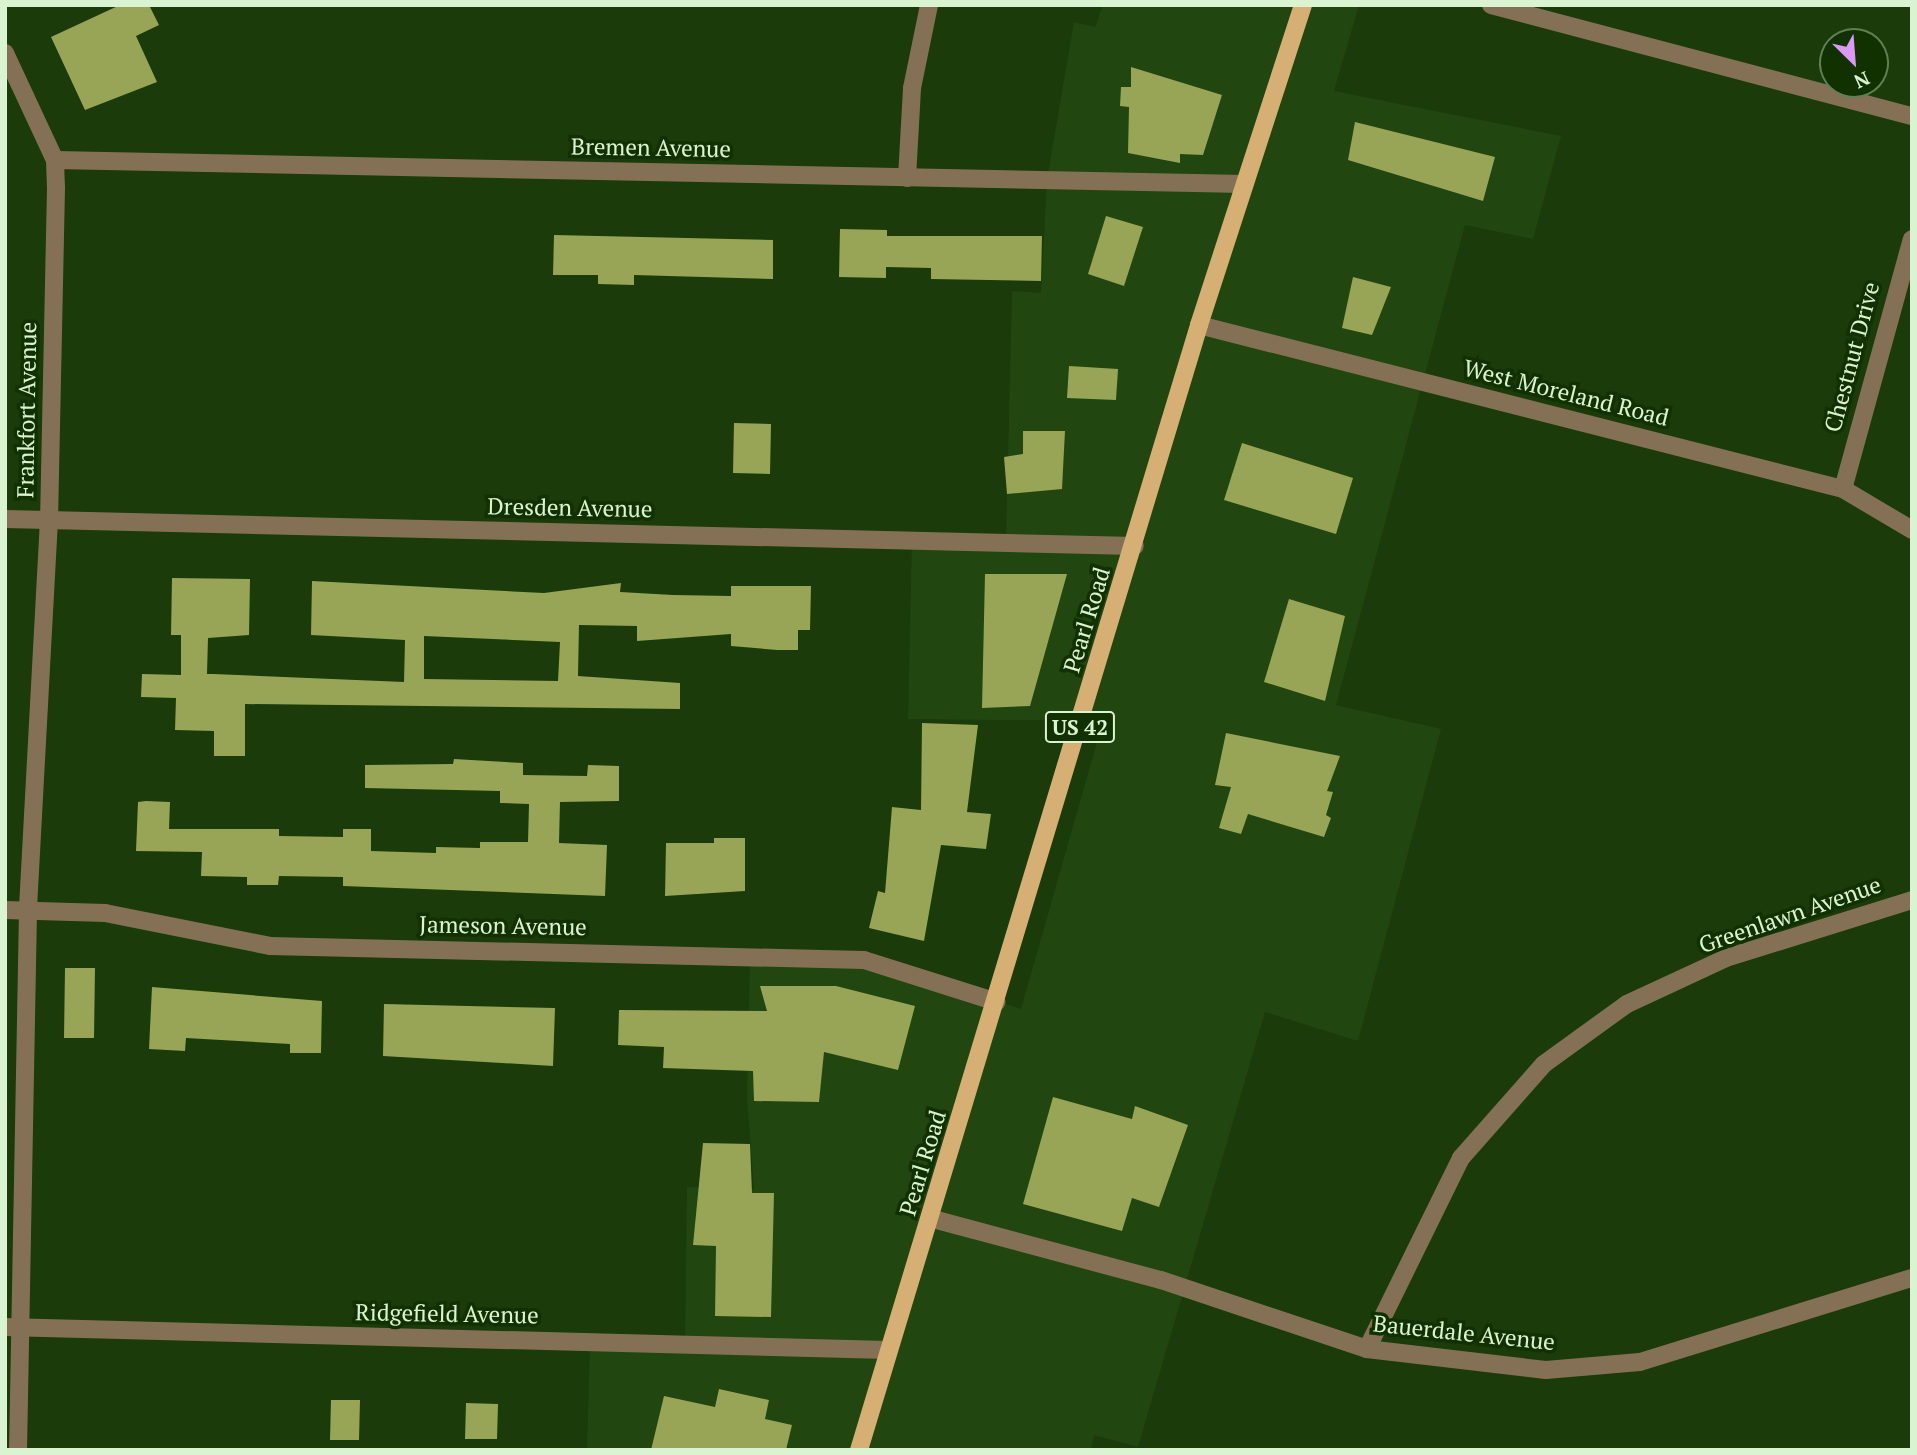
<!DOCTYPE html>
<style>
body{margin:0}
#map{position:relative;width:1917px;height:1455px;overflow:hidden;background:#1b3b0a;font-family:"PT Serif",serif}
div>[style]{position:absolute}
.built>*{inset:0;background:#22460f}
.building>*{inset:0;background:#98a556}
.minor>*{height:18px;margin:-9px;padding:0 9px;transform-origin:9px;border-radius:9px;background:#847155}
.major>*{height:18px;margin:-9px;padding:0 9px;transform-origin:9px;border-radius:9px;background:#d6af74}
span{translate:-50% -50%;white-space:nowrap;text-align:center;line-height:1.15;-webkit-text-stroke:7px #113100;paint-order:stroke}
.shield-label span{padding:2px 5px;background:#113100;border:2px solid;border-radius:5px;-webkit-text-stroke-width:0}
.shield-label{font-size:21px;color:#daf3d1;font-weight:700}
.street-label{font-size:23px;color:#daf3d1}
.frame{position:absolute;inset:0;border:7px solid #daf3d1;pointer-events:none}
.north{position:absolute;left:1819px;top:28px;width:70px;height:70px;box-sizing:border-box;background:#113100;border:2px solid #617f54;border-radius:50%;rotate:155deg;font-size:19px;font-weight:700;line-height:28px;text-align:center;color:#daf3d1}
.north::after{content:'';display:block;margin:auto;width:24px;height:32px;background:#dc99f4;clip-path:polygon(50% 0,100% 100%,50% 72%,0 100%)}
</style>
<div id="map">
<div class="built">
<div style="clip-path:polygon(1103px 5px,1359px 5px,1334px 91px,1561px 136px,1533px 239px,1465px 225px,1336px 705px,1441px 729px,1358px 1041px,1265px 1012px,1138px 1447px,1094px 1435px,1091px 1450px,587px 1450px,590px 1342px,685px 1344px,687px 1187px,754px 1189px,747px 1099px,750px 956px,885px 965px,1021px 1009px,1103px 721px,908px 719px,912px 540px,1006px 542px,1012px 291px,1041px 293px,1047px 179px,1074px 22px,1095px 27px)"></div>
</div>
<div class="building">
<div style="clip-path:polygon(120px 5px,149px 5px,159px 25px,136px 36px,157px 82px,85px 110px,51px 37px)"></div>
<div style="clip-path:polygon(1131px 67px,1222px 95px,1203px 155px,1180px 154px,1180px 163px,1128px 153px,1129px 107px,1120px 106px,1121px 87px,1131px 87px)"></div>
<div style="clip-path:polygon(1355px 122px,1495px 157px,1483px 201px,1348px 160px)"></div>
<div style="clip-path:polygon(1106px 216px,1143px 227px,1124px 286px,1088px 274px)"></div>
<div style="clip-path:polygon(840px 229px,887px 230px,887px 236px,1042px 236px,1041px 281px,931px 279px,931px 268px,886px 267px,886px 278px,839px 277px)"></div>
<div style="clip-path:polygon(554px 235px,773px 240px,773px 279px,634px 275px,634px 285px,598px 284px,598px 275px,553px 275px)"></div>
<div style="clip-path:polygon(1353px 277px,1391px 287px,1372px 335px,1342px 328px)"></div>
<div style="clip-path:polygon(1069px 366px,1118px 369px,1116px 400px,1067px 398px)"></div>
<div style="clip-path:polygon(734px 423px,771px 424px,770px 474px,733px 473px)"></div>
<div style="clip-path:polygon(1023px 431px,1065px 431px,1062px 489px,1007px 494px,1004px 457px,1023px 454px)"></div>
<div style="clip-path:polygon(1242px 443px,1353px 478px,1336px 534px,1224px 500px)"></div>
<div style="clip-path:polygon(985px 574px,1067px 574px,1030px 706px,982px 708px)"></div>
<div style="clip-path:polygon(evenodd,172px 578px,250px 579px,249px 635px,208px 638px,207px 674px,213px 674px,404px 682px,405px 640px,311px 635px,312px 581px,544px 593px,621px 583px,620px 592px,673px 595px,731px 596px,731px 586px,811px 586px,810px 630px,798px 630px,798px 650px,777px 650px,731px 646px,731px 634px,637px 641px,637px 626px,579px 625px,578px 676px,680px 683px,680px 709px,245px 704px,245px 756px,214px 756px,214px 731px,175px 730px,176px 698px,141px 697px,142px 674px,181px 675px,181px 635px,171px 635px,172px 578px,424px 636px,560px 642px,558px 681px,424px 679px,424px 636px)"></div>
<div style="clip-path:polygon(1289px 599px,1345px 616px,1325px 701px,1264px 682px)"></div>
<div style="clip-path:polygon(922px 723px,978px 725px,967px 812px,991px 814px,986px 849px,941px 845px,924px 941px,869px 928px,878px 891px,885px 893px,892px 807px,921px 810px)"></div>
<div style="clip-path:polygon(1226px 733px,1340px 756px,1327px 791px,1333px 792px,1326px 815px,1331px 818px,1324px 837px,1248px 814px,1241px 834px,1219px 828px,1231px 787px,1215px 785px)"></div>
<div style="clip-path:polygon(454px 759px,523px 763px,523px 775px,587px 776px,588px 765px,619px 766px,619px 801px,560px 802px,559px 843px,607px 845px,605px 896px,343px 886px,343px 877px,279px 876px,278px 885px,247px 885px,247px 877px,201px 876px,202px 852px,136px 851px,138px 802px,146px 801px,170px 802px,169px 829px,279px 829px,279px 836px,343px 837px,343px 829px,371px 829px,371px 851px,436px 853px,436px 847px,480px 848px,480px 842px,528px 842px,529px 804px,500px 803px,500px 791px,365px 788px,365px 765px,453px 764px)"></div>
<div style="clip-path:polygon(714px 838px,745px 838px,745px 891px,665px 896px,666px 843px,714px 843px)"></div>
<div style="clip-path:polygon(65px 968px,95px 968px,94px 1038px,64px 1038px)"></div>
<div style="clip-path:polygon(760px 986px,836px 986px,915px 1006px,898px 1070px,824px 1052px,819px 1102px,754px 1101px,753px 1071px,663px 1068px,664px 1047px,618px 1045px,619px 1010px,767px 1011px)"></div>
<div style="clip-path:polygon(152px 987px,322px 1001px,321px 1053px,290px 1053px,290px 1044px,186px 1038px,185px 1051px,149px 1049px)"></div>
<div style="clip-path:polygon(384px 1004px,555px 1008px,553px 1066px,383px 1056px)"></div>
<div style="clip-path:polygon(1053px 1097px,1132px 1119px,1135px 1106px,1188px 1125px,1159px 1207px,1132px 1198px,1122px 1231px,1023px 1204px)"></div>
<div style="clip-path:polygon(703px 1143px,750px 1144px,752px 1193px,774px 1193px,771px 1317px,715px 1316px,716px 1246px,693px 1245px)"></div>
<div style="clip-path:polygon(719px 1389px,769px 1400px,765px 1419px,792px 1425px,786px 1450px,651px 1450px,664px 1396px,715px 1407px)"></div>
<div style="clip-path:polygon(331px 1400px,360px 1400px,359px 1440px,330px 1440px)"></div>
<div style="clip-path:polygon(466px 1403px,498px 1404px,497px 1439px,465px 1439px)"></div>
</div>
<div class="minor">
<div style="left:1491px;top:5px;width:435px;rotate:14.8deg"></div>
<div style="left:5px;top:53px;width:118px;rotate:65deg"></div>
<div style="left:55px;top:160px;width:28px;rotate:88deg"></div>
<div style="left:56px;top:188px;width:332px;rotate:91.2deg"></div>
<div style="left:49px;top:520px;width:392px;rotate:93.1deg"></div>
<div style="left:28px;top:911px;width:539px;rotate:91.06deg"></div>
<div style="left:55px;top:160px;width:1190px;rotate:1.16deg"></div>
<div style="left:907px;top:178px;width:90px;rotate:-86.8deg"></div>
<div style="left:912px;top:88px;width:85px;rotate:-78.4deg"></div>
<div style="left:1199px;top:325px;width:665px;rotate:14.29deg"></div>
<div style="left:1843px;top:489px;width:80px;rotate:30.7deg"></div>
<div style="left:1843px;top:489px;width:259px;rotate:-74.6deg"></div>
<div style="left:5px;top:519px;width:1130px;rotate:1.37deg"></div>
<div style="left:5px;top:910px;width:100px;rotate:1.7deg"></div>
<div style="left:105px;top:913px;width:168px;rotate:11.3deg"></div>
<div style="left:270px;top:946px;width:594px;rotate:1.35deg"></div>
<div style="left:864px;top:960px;width:139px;rotate:17.5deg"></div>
<div style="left:933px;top:1219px;width:236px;rotate:15deg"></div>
<div style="left:1161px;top:1280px;width:217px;rotate:18.5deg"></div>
<div style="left:1367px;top:1349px;width:180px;rotate:6.7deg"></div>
<div style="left:1546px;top:1370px;width:94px;rotate:-4.9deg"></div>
<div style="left:1640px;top:1362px;width:285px;rotate:-17.2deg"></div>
<div style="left:5px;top:1327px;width:883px;rotate:1.49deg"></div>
<div style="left:1367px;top:1349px;width:213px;rotate:-63.8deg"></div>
<div style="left:1461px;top:1158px;width:125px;rotate:-48.6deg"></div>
<div style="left:1544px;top:1064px;width:102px;rotate:-35.9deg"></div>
<div style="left:1627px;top:1004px;width:109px;rotate:-24.9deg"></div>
<div style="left:1726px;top:958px;width:195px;rotate:-17.3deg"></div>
</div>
<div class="major">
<div style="left:859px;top:1450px;width:1175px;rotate:-73.18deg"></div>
<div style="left:1199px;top:325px;width:336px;rotate:-72deg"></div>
</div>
<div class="shield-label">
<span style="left:1080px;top:727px">US 42</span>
</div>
<div class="street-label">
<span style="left:651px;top:148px;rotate:1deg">Bremen Avenue</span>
<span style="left:1852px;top:357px;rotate:-75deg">Chestnut Drive</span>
<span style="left:1566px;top:393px;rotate:14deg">West Moreland Road</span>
<span style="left:27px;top:410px;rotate:-89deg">Frankfort Avenue</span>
<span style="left:570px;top:508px;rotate:1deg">Dresden Avenue</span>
<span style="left:1087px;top:620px;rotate:-73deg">Pearl Road</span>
<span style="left:1790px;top:915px;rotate:-19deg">Greenlawn Avenue</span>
<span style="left:503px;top:926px;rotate:1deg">Jameson Avenue</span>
<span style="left:923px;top:1163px;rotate:-73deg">Pearl Road</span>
<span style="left:447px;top:1314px;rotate:1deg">Ridgefield Avenue</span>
<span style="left:1464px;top:1333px;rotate:6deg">Bauerdale Avenue</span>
</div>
<div class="frame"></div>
<div class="north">N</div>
</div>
